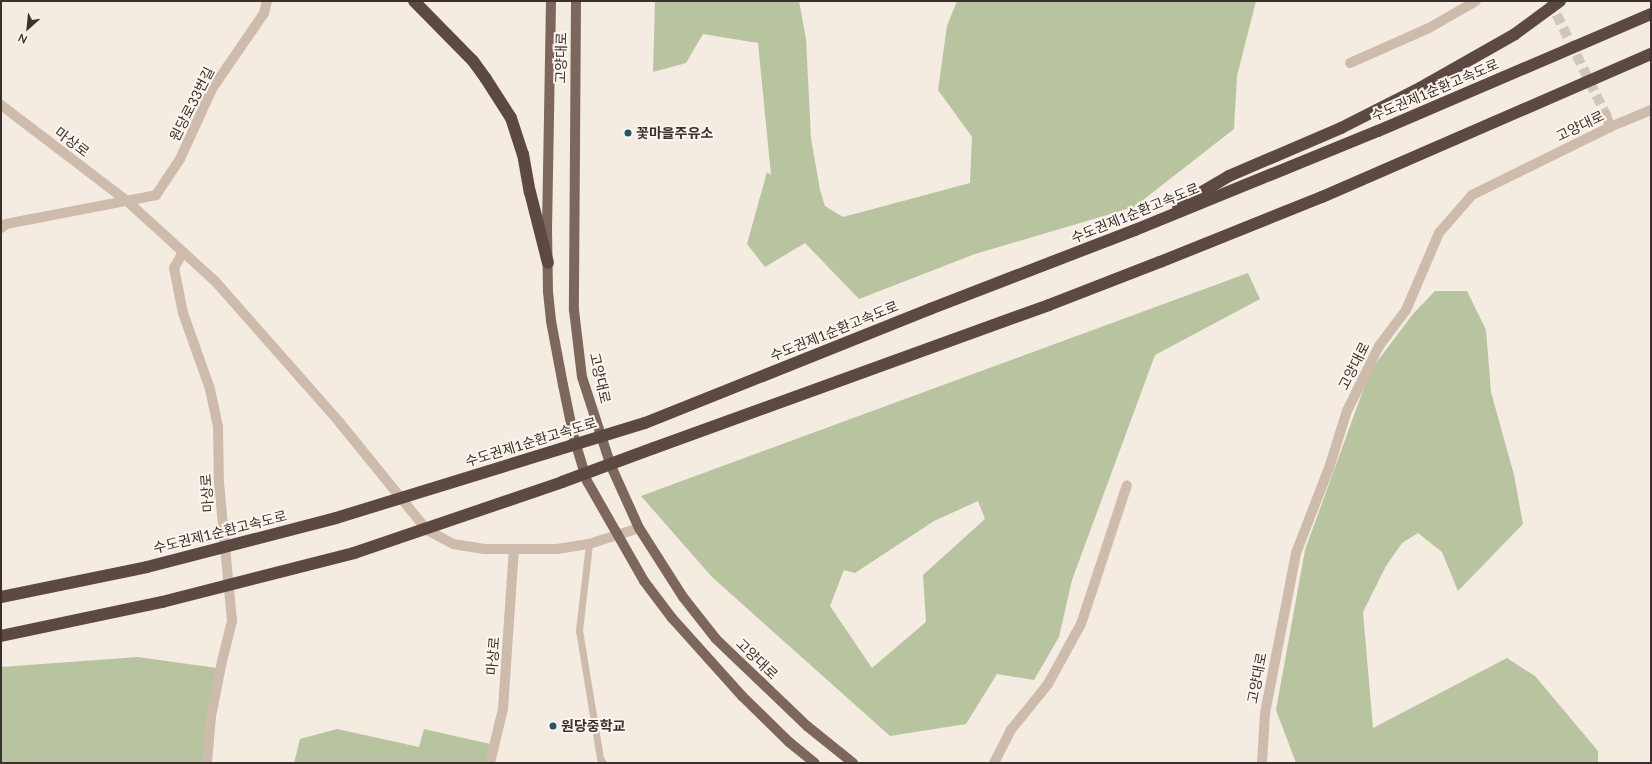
<!DOCTYPE html>
<meta charset="utf-8">
<style>
body{margin:0}
#map{position:relative;width:1652px;height:764px;overflow:hidden;background:#f4ebe1;font-family:Lato,"Noto Sans KR",sans-serif}
div>[style]{position:absolute}
.green>*{inset:0;background:#b8c4a0}
.minor-tunnel>*{height:10px;margin-top:-5px;transform-origin:0;background:repeating-linear-gradient(90deg,#cfc6bd 0 10px,transparent 0 15px)}
.service>*{height:7px;margin:-3.5px;padding:0 3.5px;transform-origin:3.5px;border-radius:3.5px;background:#cdbbac}
.minor>*{height:10px;margin:-5px;padding:0 5px;transform-origin:5px;border-radius:5px;background:#cdbbac}
.tertiary>*{height:10px;margin:-5px;padding:0 5px;transform-origin:5px;border-radius:5px;background:#cdbbac}
.primary>*{height:10px;margin:-5px;padding:0 5px;transform-origin:5px;border-radius:5px;background:#7d675c}
.motorway>*{height:12px;margin:-6px;padding:0 6px;transform-origin:6px;border-radius:6px;background:#5c4a42}
.motorway-bridge>*{height:12px;margin:-6px;padding:0 6px;transform-origin:6px;border-radius:6px;background:#5c4a42}
.dots>*{width:11px;height:11px;translate:-50% -50%;box-sizing:border-box;border:2px solid #fbf5ee;border-radius:50%}
span{translate:-50% -50%;white-space:nowrap;text-align:center;line-height:1.15;-webkit-text-stroke:4px #fbf5ee;paint-order:stroke}
.street-label{font-size:14px;color:#3b302b}
.poi-label{font-size:14px;color:#3b302b;font-weight:700}
.left{translate:0 -50%;text-align:left}
.frame{position:absolute;inset:0;border:2px solid #3b302b;pointer-events:none}
.north{position:absolute;left:8px;top:8px;width:40px;height:40px;-webkit-text-stroke:3px #fbf5ee;paint-order:stroke;rotate:207deg;font-size:11px;font-weight:700;line-height:16px;text-align:center;color:#3b302b}
.north::after{content:'';display:block;margin:auto;width:14px;height:18px;background:#3b302b;clip-path:polygon(50% 0,100% 100%,50% 72%,0 100%)}
</style>
<div id="map">
<div class="green">
<div style="clip-path:polygon(655px 1px,799px 1px,806px 39px,811px 138px,820px 190px,825px 206px,843px 217px,970px 183px,972px 137px,938px 90px,947px 26px,957px 1px,1256px 1px,1237px 76px,1234px 129px,1134px 207px,975px 254px,859px 299px,805px 243px,765px 267px,747px 244px,767px 172px,771px 175px,758px 43px,703px 34px,686px 63px,653px 72px)"></div>
<div style="clip-path:polygon(evenodd,1248px 273px,1260px 299px,1155px 355px,1072px 580px,1059px 637px,1034px 680px,997px 674px,966px 724px,890px 736px,712px 577px,641px 496px,1248px 273px,978px 501px,985px 519px,923px 575px,926px 622px,872px 668px,830px 606px,844px 570px,855px 573px,934px 521px,978px 501px)"></div>
<div style="clip-path:polygon(1435px 291px,1467px 291px,1486px 330px,1491px 392px,1514px 475px,1523px 524px,1458px 591px,1442px 552px,1418px 533px,1402px 543px,1386px 566px,1363px 612px,1373px 728px,1507px 658px,1535px 676px,1598px 751px,1598px 763px,1296px 763px,1276px 710px,1305px 550px,1370px 371px,1413px 314px)"></div>
<div style="clip-path:polygon(138px 657px,217px 668px,218px 703px,202px 763px,1px 763px,1px 667px)"></div>
<div style="clip-path:polygon(337px 729px,419px 747px,424px 729px,490px 744px,485px 763px,294px 763px,300px 739px)"></div>
</div>
<div class="minor-tunnel">
<div style="left:1550px;top:1px;width:127px;rotate:63.8deg"></div>
</div>
<div class="service">
<div style="left:589px;top:544px;width:87px;rotate:96.6deg"></div>
<div style="left:579px;top:630px;width:130px;rotate:80.7deg"></div>
<div style="left:600px;top:758px;width:6px;rotate:59deg"></div>
</div>
<div class="minor">
<div style="left:1350px;top:63px;width:86px;rotate:-23.9deg"></div>
<div style="left:1429px;top:28px;width:54px;rotate:-29.9deg"></div>
<div style="left:1606px;top:115px;width:13px;rotate:72deg"></div>
<div style="left:1px;top:228px;width:6px;rotate:-39deg"></div>
<div style="left:6px;top:224px;width:153px;rotate:-10.9deg"></div>
<div style="left:156px;top:195px;width:43px;rotate:-56.3deg"></div>
<div style="left:180px;top:159px;width:77px;rotate:-65.4deg"></div>
<div style="left:212px;top:89px;width:92px;rotate:-55.6deg"></div>
<div style="left:264px;top:13px;width:12px;rotate:-76deg"></div>
<div style="left:183px;top:252px;width:18px;rotate:119deg"></div>
<div style="left:174px;top:268px;width:46px;rotate:78.7deg"></div>
<div style="left:183px;top:313px;width:81px;rotate:70.4deg"></div>
<div style="left:210px;top:389px;width:39px;rotate:78deg"></div>
<div style="left:218px;top:427px;width:56px;rotate:89deg"></div>
<div style="left:219px;top:483px;width:139px;rotate:84.6deg"></div>
<div style="left:232px;top:621px;width:41px;rotate:104deg"></div>
<div style="left:222px;top:661px;width:56px;rotate:101.3deg"></div>
<div style="left:211px;top:716px;width:47px;rotate:94.9deg"></div>
<div style="left:490px;top:763px;width:56px;rotate:-76.5deg"></div>
<div style="left:503px;top:709px;width:160px;rotate:-86.1deg"></div>
<div style="left:994px;top:763px;width:36px;rotate:-63deg"></div>
<div style="left:1010px;top:731px;width:60px;rotate:-51deg"></div>
<div style="left:1048px;top:684px;width:68px;rotate:-61.2deg"></div>
<div style="left:1081px;top:624px;width:146px;rotate:-71.7deg"></div>
<div style="left:1262px;top:763px;width:50px;rotate:-86.6deg"></div>
<div style="left:1265px;top:713px;width:163px;rotate:-79deg"></div>
<div style="left:1296px;top:553px;width:91px;rotate:-68.8deg"></div>
<div style="left:1329px;top:468px;width:60px;rotate:-72.5deg"></div>
<div style="left:1347px;top:411px;width:72px;rotate:-63.8deg"></div>
<div style="left:1379px;top:346px;width:45px;rotate:-53.1deg"></div>
<div style="left:1406px;top:310px;width:84px;rotate:-66.8deg"></div>
<div style="left:1439px;top:233px;width:50px;rotate:-49deg"></div>
<div style="left:1472px;top:195px;width:154px;rotate:-26.2deg"></div>
<div style="left:1610px;top:127px;width:44px;rotate:-22.5deg"></div>
</div>
<div class="tertiary">
<div style="left:1px;top:105px;width:158px;rotate:37.3deg"></div>
<div style="left:127px;top:201px;width:119px;rotate:42.3deg"></div>
<div style="left:215px;top:281px;width:189px;rotate:48.6deg"></div>
<div style="left:340px;top:423px;width:138px;rotate:50.9deg"></div>
<div style="left:427px;top:530px;width:30px;rotate:28deg"></div>
<div style="left:453px;top:544px;width:32px;rotate:9deg"></div>
<div style="left:485px;top:549px;width:72px"></div>
<div style="left:557px;top:549px;width:32px;rotate:-9deg"></div>
<div style="left:589px;top:544px;width:52px;rotate:-17.7deg"></div>
</div>
<div class="primary">
<div style="left:551px;top:1px;width:228px;rotate:91deg"></div>
<div style="left:547px;top:229px;width:63px;rotate:89.1deg"></div>
<div style="left:548px;top:292px;width:29px;rotate:84deg"></div>
<div style="left:551px;top:321px;width:65px;rotate:79.4deg"></div>
<div style="left:563px;top:385px;width:54px;rotate:78.3deg"></div>
<div style="left:574px;top:438px;width:45px;rotate:73.2deg"></div>
<div style="left:587px;top:481px;width:115px;rotate:60.3deg"></div>
<div style="left:644px;top:581px;width:46px;rotate:52.9deg"></div>
<div style="left:672px;top:618px;width:105px;rotate:48.1deg"></div>
<div style="left:742px;top:696px;width:66px;rotate:44.4deg"></div>
<div style="left:789px;top:742px;width:33px;rotate:39deg"></div>
<div style="left:576px;top:1px;width:309px;rotate:90.4deg"></div>
<div style="left:574px;top:310px;width:67px;rotate:83.2deg"></div>
<div style="left:582px;top:377px;width:94px;rotate:72deg"></div>
<div style="left:611px;top:466px;width:68px;rotate:65.7deg"></div>
<div style="left:639px;top:528px;width:82px;rotate:57.5deg"></div>
<div style="left:683px;top:597px;width:53px;rotate:51.8deg"></div>
<div style="left:716px;top:639px;width:126px;rotate:43.7deg"></div>
<div style="left:807px;top:726px;width:59px;rotate:38.8deg"></div>
</div>
<div class="motorway">
<div style="left:414px;top:1px;width:84px;rotate:45.5deg"></div>
<div style="left:473px;top:61px;width:22px;rotate:54deg"></div>
<div style="left:486px;top:79px;width:46px;rotate:57.3deg"></div>
<div style="left:511px;top:118px;width:38px;rotate:72deg"></div>
<div style="left:523px;top:154px;width:39px;rotate:80deg"></div>
<div style="left:530px;top:192px;width:73px;rotate:75.8deg"></div>
<div style="left:1178px;top:206px;width:59px;rotate:-30.5deg"></div>
<div style="left:1229px;top:176px;width:122px;rotate:-23.2deg"></div>
<div style="left:1341px;top:128px;width:89px;rotate:-26.9deg"></div>
<div style="left:1420px;top:88px;width:109px;rotate:-29.6deg"></div>
<div style="left:1515px;top:34px;width:56px;rotate:-36.3deg"></div>
<div style="left:645px;top:423px;width:307px;rotate:-21.8deg"></div>
<div style="left:930px;top:309px;width:220px;rotate:-21.1deg"></div>
<div style="left:1135px;top:230px;width:262px;rotate:-22.2deg"></div>
<div style="left:1378px;top:131px;width:297px;rotate:-23.2deg"></div>
<div style="left:654px;top:448px;width:420px;rotate:-19.9deg"></div>
<div style="left:1049px;top:305px;width:119px;rotate:-21.2deg"></div>
<div style="left:1160px;top:262px;width:175px;rotate:-21.9deg"></div>
<div style="left:1322px;top:197px;width:359px;rotate:-23.5deg"></div>
<div style="left:1px;top:597px;width:149px;rotate:-11.6deg"></div>
<div style="left:1px;top:636px;width:165px;rotate:-11.9deg"></div>
</div>
<div class="motorway-bridge">
<div style="left:147px;top:567px;width:195px;rotate:-14.5deg"></div>
<div style="left:336px;top:518px;width:323px;rotate:-17.1deg"></div>
<div style="left:162px;top:602px;width:198px;rotate:-14.3deg"></div>
<div style="left:354px;top:553px;width:220px;rotate:-18.8deg"></div>
<div style="left:562px;top:482px;width:98px;rotate:-20.3deg"></div>
</div>
<div class="dots">
<div style="left:628px;top:133px;background:#1f5a5e"></div>
<div style="left:553px;top:726px;background:#1f5a5e"></div>
</div>
<div class="street-label">
<span style="left:561px;top:58px;rotate:-89deg">고양대로</span>
<span style="left:1435px;top:90px;rotate:-23deg">수도권제1순환고속도로</span>
<span style="left:192px;top:104px;rotate:-63deg">원당로33번길</span>
<span style="left:1580px;top:126px;rotate:-26deg">고양대로</span>
<span style="left:72px;top:142px;rotate:37deg">마상로</span>
<span style="left:1135px;top:213px;rotate:-22deg">수도권제1순환고속도로</span>
<span style="left:834px;top:331px;rotate:-22deg">수도권제1순환고속도로</span>
<span style="left:1354px;top:366px;rotate:-63deg">고양대로</span>
<span style="left:600px;top:378px;rotate:77deg">고양대로</span>
<span style="left:531px;top:442px;rotate:-17deg">수도권제1순환고속도로</span>
<span style="left:207px;top:493px;rotate:-94deg">마상로</span>
<span style="left:220px;top:532px;rotate:-14deg">수도권제1순환고속도로</span>
<span style="left:493px;top:656px;rotate:-86deg">마상로</span>
<span style="left:757px;top:659px;rotate:44deg">고양대로</span>
<span style="left:1257px;top:678px;rotate:-79deg">고양대로</span>
</div>
<div class="poi-label">
<span class="left" style="left:636px;top:133px">꽃마을주유소</span>
<span class="left" style="left:561px;top:726px">원당중학교</span>
</div>
<div class="frame"></div>
<div class="north">N</div>
</div>
